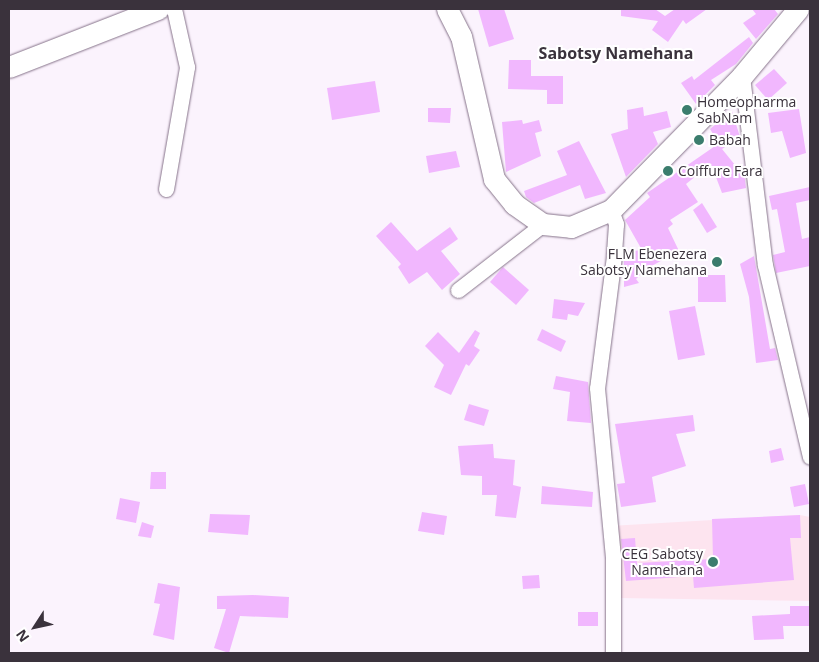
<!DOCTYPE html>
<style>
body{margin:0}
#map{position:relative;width:819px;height:662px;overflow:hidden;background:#fbf3fd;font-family:"Open Sans",sans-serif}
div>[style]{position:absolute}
.education>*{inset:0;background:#fde4ef}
.building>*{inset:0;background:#f1b7fe}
.roads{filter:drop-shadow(0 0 1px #86738a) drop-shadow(0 0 1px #86738a)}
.minor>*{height:15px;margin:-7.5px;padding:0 7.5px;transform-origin:7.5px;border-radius:7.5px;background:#fff}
.secondary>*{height:21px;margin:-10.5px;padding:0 10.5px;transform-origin:10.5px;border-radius:10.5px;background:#fff}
.dots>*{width:14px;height:14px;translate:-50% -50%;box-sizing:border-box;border:2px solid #fff;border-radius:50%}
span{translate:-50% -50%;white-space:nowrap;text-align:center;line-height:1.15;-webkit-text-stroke:4px #fff;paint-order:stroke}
.poi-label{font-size:14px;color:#3a323c}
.left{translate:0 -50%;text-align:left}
.right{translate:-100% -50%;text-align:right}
.quarter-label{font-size:16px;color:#3a323c;font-weight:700}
.frame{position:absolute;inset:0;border:10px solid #3a323c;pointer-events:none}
.north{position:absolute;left:10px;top:602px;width:50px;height:50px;-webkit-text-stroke:4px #fff;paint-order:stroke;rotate:235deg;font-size:14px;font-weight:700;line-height:20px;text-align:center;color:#3a323c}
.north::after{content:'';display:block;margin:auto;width:18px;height:22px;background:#3a323c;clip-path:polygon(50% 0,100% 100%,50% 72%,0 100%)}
</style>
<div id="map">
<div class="education">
<div style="clip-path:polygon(800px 515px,810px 517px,810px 601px,620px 598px,610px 526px)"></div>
</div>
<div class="building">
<div style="clip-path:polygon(478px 9px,504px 9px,514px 39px,489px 47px)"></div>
<div style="clip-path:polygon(621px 9px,655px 9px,665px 16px,675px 9px,707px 9px,686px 24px,683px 20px,668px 42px,652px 30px,658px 21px,621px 16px)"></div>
<div style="clip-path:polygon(752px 9px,774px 9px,778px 14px,756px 39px,743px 23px,756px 14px)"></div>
<div style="clip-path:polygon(749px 37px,753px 43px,736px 64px,711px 80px,715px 85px,696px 104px,681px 83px,692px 76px,694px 80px)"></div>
<div style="clip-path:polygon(509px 60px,531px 60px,531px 76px,563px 76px,563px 104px,547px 104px,547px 90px,508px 89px)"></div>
<div style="clip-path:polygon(774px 69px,787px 83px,768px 100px,755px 85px)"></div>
<div style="clip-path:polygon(375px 81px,380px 112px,332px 120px,327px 88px)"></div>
<div style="clip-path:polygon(643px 107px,644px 116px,667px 111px,671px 127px,653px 132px,658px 144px,626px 177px,611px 134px,628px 129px,627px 110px)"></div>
<div style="clip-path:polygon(428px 108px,451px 108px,450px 123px,428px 122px)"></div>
<div style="clip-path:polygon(799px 109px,806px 153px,790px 158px,782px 131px,771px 133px,768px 113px)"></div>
<div style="clip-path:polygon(732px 111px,740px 137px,722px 149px,735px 165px,743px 164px,746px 188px,722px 193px,711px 164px,686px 184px,698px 202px,670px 220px,673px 224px,668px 228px,679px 251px,648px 268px,636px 279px,639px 283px,624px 287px,624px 252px,642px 250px,625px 220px,650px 197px,647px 193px,718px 144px,721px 147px,710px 129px)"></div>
<div style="clip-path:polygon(522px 120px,523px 124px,539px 120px,542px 131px,535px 133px,541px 156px,506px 172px,502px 122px)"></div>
<div style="clip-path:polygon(579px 141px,606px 193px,585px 199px,580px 185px,534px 203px,526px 197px,524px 191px,567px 175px,557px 151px)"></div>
<div style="clip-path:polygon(456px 151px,460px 167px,429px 173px,426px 156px)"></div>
<div style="clip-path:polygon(810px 187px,810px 200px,796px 203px,802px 239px,810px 237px,810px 266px,776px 273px,773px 255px,785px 252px,777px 209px,772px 210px,769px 196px)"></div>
<div style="clip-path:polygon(702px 203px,717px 227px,707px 233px,693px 210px)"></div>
<div style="clip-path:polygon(391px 222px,417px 251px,450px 227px,458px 239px,441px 251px,460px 274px,442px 290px,427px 272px,409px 284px,398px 267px,401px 264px,376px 236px)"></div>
<div style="clip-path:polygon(754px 256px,770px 349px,775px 348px,778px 360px,756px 363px,749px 297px,740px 264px)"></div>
<div style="clip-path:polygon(503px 267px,529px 290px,516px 305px,490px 282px)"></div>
<div style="clip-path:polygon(698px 275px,725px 275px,726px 302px,698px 302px)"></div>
<div style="clip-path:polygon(554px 299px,585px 303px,578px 316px,568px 314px,567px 320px,552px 318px)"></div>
<div style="clip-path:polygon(695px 306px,705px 355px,678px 360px,669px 311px)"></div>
<div style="clip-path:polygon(542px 329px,566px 341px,561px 352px,537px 340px)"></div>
<div style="clip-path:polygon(475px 330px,480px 333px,474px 346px,480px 350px,469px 366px,466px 364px,451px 395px,434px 387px,444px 365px,425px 346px,438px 332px,459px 353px)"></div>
<div style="clip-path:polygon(556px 376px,588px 382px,591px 423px,567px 421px,570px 392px,553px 389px)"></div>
<div style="clip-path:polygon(469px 404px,489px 410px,484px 426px,464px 420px)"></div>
<div style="clip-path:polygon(693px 415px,695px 431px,676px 434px,686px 466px,652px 477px,656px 502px,621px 507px,617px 484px,625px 483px,615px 424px)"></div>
<div style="clip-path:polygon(493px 444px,494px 458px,515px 460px,513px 485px,521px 487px,516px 518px,495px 516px,497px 495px,482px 495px,482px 476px,461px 475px,458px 446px)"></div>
<div style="clip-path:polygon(781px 448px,784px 460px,771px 463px,769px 451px)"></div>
<div style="clip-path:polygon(151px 472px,166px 472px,166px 489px,150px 489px)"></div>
<div style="clip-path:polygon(805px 484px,809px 504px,794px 507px,790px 487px)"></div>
<div style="clip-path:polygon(542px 486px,593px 492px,592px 507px,541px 504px)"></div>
<div style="clip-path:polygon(120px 498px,140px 502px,136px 523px,116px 519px)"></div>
<div style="clip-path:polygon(422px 512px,447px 516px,444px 535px,418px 531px)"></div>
<div style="clip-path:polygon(210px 514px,250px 515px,248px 535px,208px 532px)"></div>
<div style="clip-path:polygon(800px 515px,801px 538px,790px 538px,794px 580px,694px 588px,693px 576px,626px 581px,621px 539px,635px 538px,637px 563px,713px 559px,712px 519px)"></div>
<div style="clip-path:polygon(142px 522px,154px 526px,151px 538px,138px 536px)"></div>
<div style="clip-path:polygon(539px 575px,540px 588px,523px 589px,522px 576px)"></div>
<div style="clip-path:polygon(158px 583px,180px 587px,174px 640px,153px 635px,160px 604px,154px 603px)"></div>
<div style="clip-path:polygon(253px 595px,289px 597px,288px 618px,240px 616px,229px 653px,214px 648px,226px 609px,217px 609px,217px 596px)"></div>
<div style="clip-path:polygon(790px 606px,810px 606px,810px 626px,783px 626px,784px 639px,754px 640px,752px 616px,790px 614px)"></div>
<div style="clip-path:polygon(578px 612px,598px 612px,598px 626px,578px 626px)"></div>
</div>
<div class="roads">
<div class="minor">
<div style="left:742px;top:76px;width:190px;rotate:83.1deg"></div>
<div style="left:765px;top:265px;width:197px;rotate:76.8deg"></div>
<div style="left:166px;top:189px;width:124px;rotate:-80.2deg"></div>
<div style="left:187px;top:67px;width:59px;rotate:-102.6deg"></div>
<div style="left:611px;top:210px;width:15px;rotate:70deg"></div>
<div style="left:616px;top:224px;width:32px;rotate:94deg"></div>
<div style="left:614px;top:256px;width:133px;rotate:97.3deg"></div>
<div style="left:597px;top:388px;width:169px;rotate:84.6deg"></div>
<div style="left:613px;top:556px;width:97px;rotate:90deg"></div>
<div style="left:458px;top:290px;width:108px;rotate:-37.8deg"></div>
</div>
<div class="secondary">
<div style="left:447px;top:9px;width:30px;rotate:63deg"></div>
<div style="left:461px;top:36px;width:147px;rotate:77deg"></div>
<div style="left:494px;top:179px;width:32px;rotate:51deg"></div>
<div style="left:514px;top:204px;width:35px;rotate:35deg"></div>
<div style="left:543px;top:224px;width:28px;rotate:6deg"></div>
<div style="left:571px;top:227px;width:43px;rotate:-23deg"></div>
<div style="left:611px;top:210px;width:187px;rotate:-45.6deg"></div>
<div style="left:742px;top:76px;width:87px;rotate:-50.1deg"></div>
<div style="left:9px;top:67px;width:160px;rotate:-21.3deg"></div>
</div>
</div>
<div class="dots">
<div style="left:687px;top:110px;background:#3b7d6d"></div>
<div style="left:699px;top:140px;background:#3b7d6d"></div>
<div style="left:668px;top:171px;background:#3b7d6d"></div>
<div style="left:717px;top:262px;background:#3b7d6d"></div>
<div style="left:713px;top:562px;background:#3b7d6d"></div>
</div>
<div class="poi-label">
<span class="left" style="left:697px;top:110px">Homeopharma<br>SabNam</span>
<span class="left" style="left:709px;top:140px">Babah</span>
<span class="left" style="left:678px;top:171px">Coiffure Fara</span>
<span class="right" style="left:707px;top:262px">FLM Ebenezera<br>Sabotsy Namehana</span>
<span class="right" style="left:703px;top:562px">CEG Sabotsy<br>Namehana</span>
</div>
<div class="quarter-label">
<span style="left:616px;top:53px">Sabotsy Namehana</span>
</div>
<div class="frame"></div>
<div class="north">N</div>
</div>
